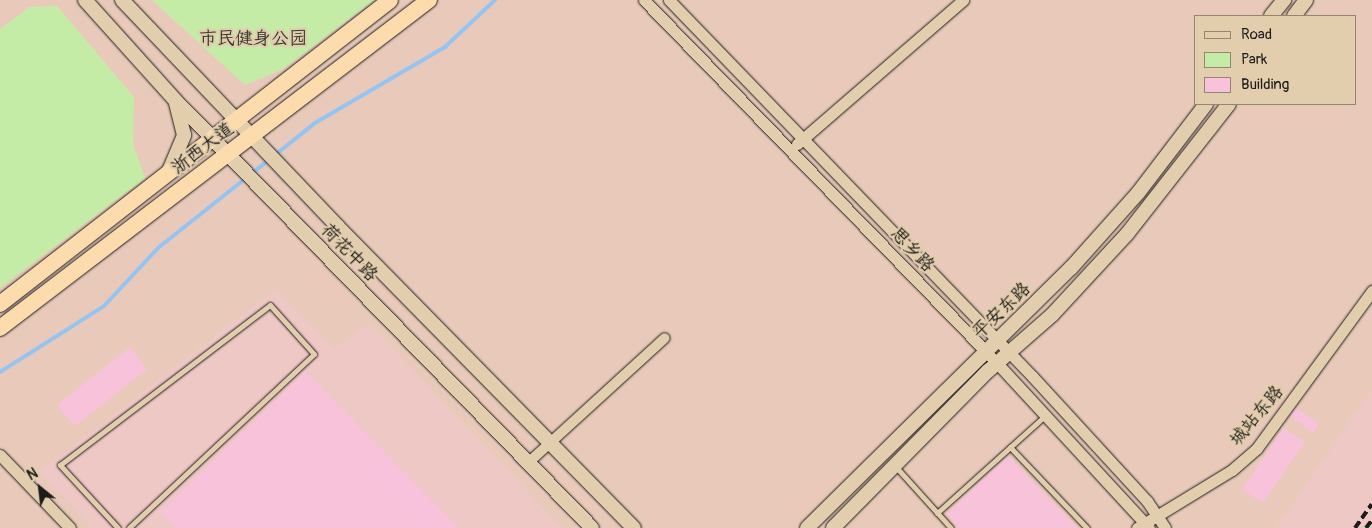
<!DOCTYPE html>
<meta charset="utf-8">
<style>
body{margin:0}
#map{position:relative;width:1372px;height:528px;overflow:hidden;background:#e9caba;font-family:Pangolin,"LXGW WenKai TC",sans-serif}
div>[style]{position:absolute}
.built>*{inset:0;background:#eec8c4}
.green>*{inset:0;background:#c5eca7}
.stream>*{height:4px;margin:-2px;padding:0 2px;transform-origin:2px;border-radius:2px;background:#96c4f1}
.building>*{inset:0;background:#f8c2db}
.roads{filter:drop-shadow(0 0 1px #1c1c1c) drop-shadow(0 0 1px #1c1c1c)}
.service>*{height:5px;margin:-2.5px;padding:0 2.5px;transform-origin:2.5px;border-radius:2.5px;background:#e2ceac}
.minor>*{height:10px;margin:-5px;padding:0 5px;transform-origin:5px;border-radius:5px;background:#e2ceac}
.tertiary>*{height:11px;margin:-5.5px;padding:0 5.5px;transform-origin:5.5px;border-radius:5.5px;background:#e2ceac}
.secondary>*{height:14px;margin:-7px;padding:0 7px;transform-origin:7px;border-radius:7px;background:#e2ceac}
.trunk>*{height:16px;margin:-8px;padding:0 8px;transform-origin:8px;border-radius:8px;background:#fcdcac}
.rail>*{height:4px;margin-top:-2px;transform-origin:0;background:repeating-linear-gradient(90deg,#1c1c1c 0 8px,transparent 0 12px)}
span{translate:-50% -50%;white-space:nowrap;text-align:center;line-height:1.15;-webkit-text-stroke:4.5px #e2ceac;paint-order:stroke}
.park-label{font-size:18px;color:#353b31}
.street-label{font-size:18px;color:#1c1c1c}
.legend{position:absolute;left:1194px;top:15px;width:162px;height:90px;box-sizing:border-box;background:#e2ceac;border:1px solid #938772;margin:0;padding:6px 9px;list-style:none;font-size:15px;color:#1c1c1c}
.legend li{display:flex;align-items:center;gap:10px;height:25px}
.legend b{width:25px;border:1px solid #938772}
.north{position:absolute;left:15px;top:463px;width:50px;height:50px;-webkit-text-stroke:4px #e2ceac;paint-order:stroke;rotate:331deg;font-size:14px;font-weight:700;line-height:20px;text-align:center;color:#1c1c1c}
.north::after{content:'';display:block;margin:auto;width:18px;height:22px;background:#1c1c1c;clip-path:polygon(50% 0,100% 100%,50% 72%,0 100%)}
</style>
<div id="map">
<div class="built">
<div style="clip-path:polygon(276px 289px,335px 348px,370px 324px,562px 528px,92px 528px,39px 472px)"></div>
<div style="clip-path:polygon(1372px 390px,1372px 528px,1276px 528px)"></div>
</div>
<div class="green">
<div style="clip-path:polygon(152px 0,374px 0,283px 69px,245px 85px)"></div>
<div style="clip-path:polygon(57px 6px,134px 97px,133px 144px,145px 178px,0 288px,0 29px,30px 7px)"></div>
</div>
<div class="stream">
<div style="left:275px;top:155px;width:51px;rotate:-38.7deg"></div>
<div style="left:315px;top:123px;width:151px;rotate:-30.3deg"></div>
<div style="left:445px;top:47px;width:69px;rotate:-43.2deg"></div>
<div style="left:251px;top:174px;width:23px;rotate:-38deg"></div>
<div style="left:0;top:372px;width:123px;rotate:-32.4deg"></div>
<div style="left:104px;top:306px;width:79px;rotate:-47deg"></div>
<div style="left:158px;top:248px;width:112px;rotate:-38.5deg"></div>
</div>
<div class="building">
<div style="clip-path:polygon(130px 347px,147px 369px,75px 426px,57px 405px)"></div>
<div style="clip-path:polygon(305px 372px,459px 528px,176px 528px,161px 512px)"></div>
<div style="clip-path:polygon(1295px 407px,1319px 424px,1313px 433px,1289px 415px)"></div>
<div style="clip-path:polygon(1284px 428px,1305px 442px,1263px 503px,1242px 489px)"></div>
<div style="clip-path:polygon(1008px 456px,1078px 528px,959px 528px,946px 514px)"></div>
</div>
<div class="roads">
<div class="service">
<div style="left:1010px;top:447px;width:112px;rotate:46.5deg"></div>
<div style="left:896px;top:467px;width:82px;rotate:48deg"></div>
<div style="left:937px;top:513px;width:147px;rotate:-42deg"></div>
<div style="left:118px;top:528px;width:86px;rotate:-132.6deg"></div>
<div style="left:60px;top:465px;width:264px;rotate:-37.3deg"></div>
<div style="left:270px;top:305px;width:66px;rotate:48.1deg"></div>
<div style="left:314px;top:354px;width:254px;rotate:136.8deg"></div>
</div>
<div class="minor">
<div style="left:528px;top:463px;width:185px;rotate:-42.4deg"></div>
</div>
<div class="tertiary">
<div style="left:644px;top:0;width:506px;rotate:45.8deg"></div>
<div style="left:997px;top:363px;width:224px;rotate:47.3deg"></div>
<div style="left:669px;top:0;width:523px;rotate:46.01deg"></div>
<div style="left:1032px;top:376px;width:170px;rotate:47.4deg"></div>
<div style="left:1147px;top:501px;width:32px;rotate:56deg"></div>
<div style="left:797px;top:144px;width:220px;rotate:-40.9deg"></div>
<div style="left:0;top:455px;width:101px;rotate:46.2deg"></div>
<div style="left:1137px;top:528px;width:111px;rotate:-31.4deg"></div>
<div style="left:1232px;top:470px;width:33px;rotate:-41deg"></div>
<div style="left:1257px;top:448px;width:195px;rotate:-53.8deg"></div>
</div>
<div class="secondary">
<div style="left:85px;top:0;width:136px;rotate:48deg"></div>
<div style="left:176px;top:101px;width:596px;rotate:45.75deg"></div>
<div style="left:122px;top:0;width:313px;rotate:46.4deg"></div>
<div style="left:338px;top:227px;width:422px;rotate:45.5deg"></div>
<div style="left:1271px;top:16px;width:21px;rotate:-51deg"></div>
<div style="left:1294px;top:16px;width:20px;rotate:-53deg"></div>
<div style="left:169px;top:171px;width:39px;rotate:-67deg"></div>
<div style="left:184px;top:135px;width:34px;rotate:-104deg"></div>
<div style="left:807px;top:528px;width:371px;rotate:-44.6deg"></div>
<div style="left:1071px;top:268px;width:101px;rotate:-48.2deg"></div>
<div style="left:1138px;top:193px;width:112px;rotate:-52.6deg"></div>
<div style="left:833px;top:528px;width:221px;rotate:-45.4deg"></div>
<div style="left:988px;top:371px;width:85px;rotate:-41.2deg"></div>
<div style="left:1052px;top:315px;width:110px;rotate:-47.2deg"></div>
<div style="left:1127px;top:234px;width:165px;rotate:-51.9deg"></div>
</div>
<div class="trunk">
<div style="left:0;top:304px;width:494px;rotate:-37.9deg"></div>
<div style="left:0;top:328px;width:540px;rotate:-37.4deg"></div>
</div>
</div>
<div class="rail">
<div style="left:1355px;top:528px;width:29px;rotate:-55deg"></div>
<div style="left:1366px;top:528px;width:10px;rotate:-53deg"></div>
</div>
<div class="park-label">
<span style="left:253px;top:39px">市民健身公园</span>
</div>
<div class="street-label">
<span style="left:203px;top:149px;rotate:-37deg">浙西大道</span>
<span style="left:912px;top:250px;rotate:46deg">思乡路</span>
<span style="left:349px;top:253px;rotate:46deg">荷花中路</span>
<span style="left:1002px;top:311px;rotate:-44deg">平安东路</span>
<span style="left:1257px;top:416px;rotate:-50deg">城站东路</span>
</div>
<ul class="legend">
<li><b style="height:6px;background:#e2ceac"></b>Road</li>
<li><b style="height:14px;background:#c5eca7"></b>Park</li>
<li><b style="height:14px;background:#f8c2db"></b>Building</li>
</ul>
<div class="north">N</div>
</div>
